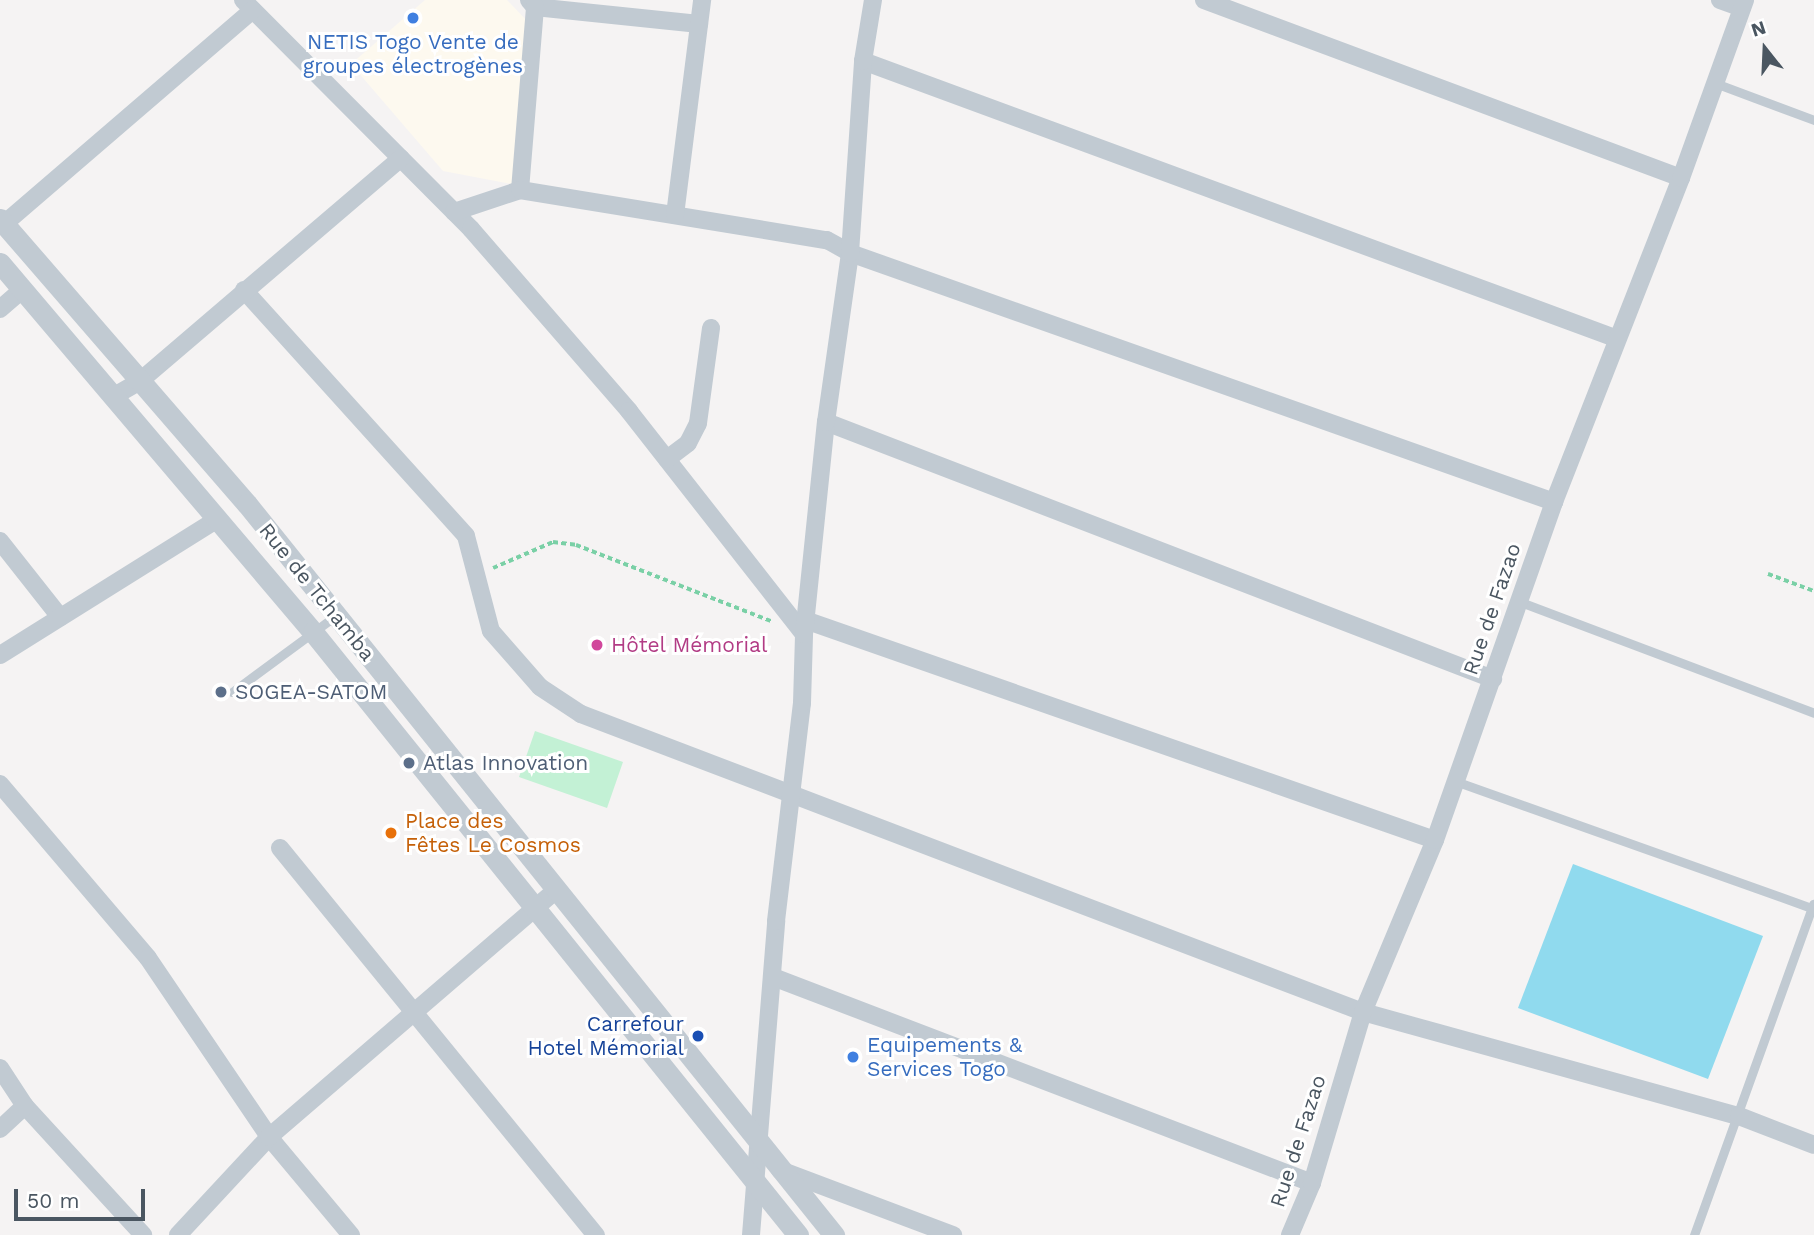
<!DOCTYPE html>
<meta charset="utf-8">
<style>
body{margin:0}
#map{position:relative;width:1814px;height:1235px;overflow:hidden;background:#f5f3f3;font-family:"Work Sans",sans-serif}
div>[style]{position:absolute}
.commercial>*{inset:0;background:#fdf9ef}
.green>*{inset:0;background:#c3f1d5}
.water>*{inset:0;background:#90daee}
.path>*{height:3.5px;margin-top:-1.75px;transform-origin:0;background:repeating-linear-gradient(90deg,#7ad0a6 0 5px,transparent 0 8.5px)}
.service>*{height:9px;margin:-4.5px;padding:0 4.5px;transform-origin:4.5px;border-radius:4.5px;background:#c1cad2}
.minor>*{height:18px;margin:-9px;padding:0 9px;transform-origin:9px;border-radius:9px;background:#c1cad2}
.tertiary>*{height:21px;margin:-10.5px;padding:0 10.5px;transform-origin:10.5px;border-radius:10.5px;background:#c1cad2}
.dots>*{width:19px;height:19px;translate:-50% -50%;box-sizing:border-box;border:4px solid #fff;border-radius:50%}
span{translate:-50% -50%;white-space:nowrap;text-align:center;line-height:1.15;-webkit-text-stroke:6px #fff;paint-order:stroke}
.shop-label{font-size:21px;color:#366cbe}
.left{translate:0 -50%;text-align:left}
.street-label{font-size:21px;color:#4a5661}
.hotel-label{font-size:21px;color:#b23c85}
.service-label{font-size:21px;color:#4e5e75}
.food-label{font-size:21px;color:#c56008}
.transit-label{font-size:21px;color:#164399}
.right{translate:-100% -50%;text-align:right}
.north{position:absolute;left:1730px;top:14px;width:70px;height:70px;-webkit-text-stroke:5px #fff;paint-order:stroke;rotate:342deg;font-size:19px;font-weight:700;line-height:28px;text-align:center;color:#4a5661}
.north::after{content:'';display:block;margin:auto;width:24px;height:32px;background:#4a5661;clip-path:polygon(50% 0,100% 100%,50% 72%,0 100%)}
.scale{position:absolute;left:14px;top:1189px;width:131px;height:32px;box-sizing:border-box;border:4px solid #4a5661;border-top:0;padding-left:9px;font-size:21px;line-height:24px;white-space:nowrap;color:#4a5661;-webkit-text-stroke:5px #fff;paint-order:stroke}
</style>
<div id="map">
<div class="commercial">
<div style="clip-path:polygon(425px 0,507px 0,530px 24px,517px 185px,443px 171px,351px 64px)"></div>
</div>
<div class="green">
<div style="clip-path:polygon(535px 731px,623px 762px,607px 808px,519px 777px)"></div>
</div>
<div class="water">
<div style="clip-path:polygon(1573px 864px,1763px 936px,1708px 1079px,1518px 1008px)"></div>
</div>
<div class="path">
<div style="left:493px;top:568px;width:65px;rotate:-23.4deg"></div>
<div style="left:553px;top:542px;width:23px;rotate:7deg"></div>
<div style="left:576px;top:545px;width:212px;rotate:21.3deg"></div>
<div style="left:1768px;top:574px;width:49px;rotate:20.3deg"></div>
</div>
<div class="service">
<div style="left:1715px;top:83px;width:106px;rotate:20.5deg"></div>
<div style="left:1518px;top:601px;width:316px;rotate:20.7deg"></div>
<div style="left:232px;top:692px;width:128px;rotate:-36.4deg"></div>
<div style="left:1455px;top:781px;width:379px;rotate:19.6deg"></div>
<div style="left:1694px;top:1235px;width:352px;rotate:-70.2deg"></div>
</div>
<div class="minor">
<div style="left:243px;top:0;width:323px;rotate:45.1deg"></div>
<div style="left:471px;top:229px;width:241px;rotate:49deg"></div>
<div style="left:629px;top:411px;width:283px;rotate:51.9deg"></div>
<div style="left:529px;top:0;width:9px;rotate:49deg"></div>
<div style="left:535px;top:7px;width:165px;rotate:5.9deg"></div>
<div style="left:1204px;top:0;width:509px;rotate:20.46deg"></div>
<div style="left:1720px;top:0;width:23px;rotate:20deg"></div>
<div style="left:863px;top:61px;width:801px;rotate:20.22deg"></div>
<div style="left:520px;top:190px;width:184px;rotate:-85.3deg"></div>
<div style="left:454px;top:212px;width:70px;rotate:-18.4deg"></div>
<div style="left:520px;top:190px;width:311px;rotate:9.3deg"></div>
<div style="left:827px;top:240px;width:26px;rotate:29deg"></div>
<div style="left:850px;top:253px;width:747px;rotate:19.48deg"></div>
<div style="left:675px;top:215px;width:217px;rotate:-82.8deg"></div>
<div style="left:4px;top:224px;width:328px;rotate:-40.7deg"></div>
<div style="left:244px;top:290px;width:331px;rotate:47.9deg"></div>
<div style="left:466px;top:536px;width:98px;rotate:75.3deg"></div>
<div style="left:491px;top:631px;width:74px;rotate:48.8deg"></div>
<div style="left:540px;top:687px;width:49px;rotate:33.4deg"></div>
<div style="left:581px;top:714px;width:837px;rotate:20.86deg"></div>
<div style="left:1363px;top:1012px;width:390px;rotate:15.5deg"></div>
<div style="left:1739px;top:1116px;width:80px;rotate:21.1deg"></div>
<div style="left:0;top:309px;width:28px;rotate:-41deg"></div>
<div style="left:116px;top:395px;width:28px;rotate:-30deg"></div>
<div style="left:140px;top:381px;width:343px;rotate:-40.5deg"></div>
<div style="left:826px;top:422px;width:715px;rotate:21.07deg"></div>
<div style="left:667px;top:459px;width:26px;rotate:-37deg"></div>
<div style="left:688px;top:443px;width:22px;rotate:-63deg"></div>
<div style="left:698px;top:423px;width:96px;rotate:-82.2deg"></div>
<div style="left:0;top:541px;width:97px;rotate:51.7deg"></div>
<div style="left:805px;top:620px;width:667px;rotate:19.25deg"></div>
<div style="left:0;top:655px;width:255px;rotate:-32deg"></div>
<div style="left:0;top:784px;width:228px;rotate:49.6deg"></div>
<div style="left:148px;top:958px;width:216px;rotate:55.9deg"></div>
<div style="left:269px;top:1137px;width:128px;rotate:50.1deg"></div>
<div style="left:280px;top:848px;width:500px;rotate:50.8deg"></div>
<div style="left:773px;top:977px;width:577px;rotate:20.92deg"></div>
<div style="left:0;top:1068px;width:45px;rotate:56.7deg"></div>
<div style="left:25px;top:1106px;width:175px;rotate:47.5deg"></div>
<div style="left:0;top:1129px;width:34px;rotate:-43deg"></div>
<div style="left:780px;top:1170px;width:185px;rotate:20.6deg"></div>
<div style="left:178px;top:1235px;width:134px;rotate:-47.1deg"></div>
<div style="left:269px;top:1137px;width:377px;rotate:-40.7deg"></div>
<div style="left:751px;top:1235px;width:315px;rotate:-85.4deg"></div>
<div style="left:776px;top:921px;width:220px;rotate:-83.2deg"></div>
<div style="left:802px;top:703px;width:69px;rotate:-88.3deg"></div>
<div style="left:804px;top:634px;width:213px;rotate:-84.1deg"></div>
<div style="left:826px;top:422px;width:171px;rotate:-81.9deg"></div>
<div style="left:850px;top:253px;width:192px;rotate:-86.1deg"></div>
<div style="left:863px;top:61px;width:62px;rotate:-80.7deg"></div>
<div style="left:1290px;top:1235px;width:56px;rotate:-67.1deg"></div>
<div style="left:1312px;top:1183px;width:178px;rotate:-73.4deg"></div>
<div style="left:1363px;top:1012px;width:186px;rotate:-67.3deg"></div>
<div style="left:1435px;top:840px;width:358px;rotate:-70.6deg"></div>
<div style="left:1554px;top:502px;width:348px;rotate:-68.6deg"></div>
<div style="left:1681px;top:178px;width:189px;rotate:-70.2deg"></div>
</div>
<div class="tertiary">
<div style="left:0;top:219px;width:377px;rotate:49.1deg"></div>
<div style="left:247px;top:504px;width:938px;rotate:51.24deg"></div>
<div style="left:0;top:263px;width:484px;rotate:49.7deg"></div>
<div style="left:313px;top:632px;width:774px;rotate:51.19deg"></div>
</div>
<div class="dots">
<div style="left:413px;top:18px;background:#3f7fe0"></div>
<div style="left:597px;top:645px;background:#d1479c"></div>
<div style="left:221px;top:692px;background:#5c6f8a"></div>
<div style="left:409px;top:763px;background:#5c6f8a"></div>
<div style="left:391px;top:833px;background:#e8710a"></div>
<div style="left:698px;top:1036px;background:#1a4fb4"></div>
<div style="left:853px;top:1057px;background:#3f7fe0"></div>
</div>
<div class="shop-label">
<span style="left:413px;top:54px">NETIS Togo Vente de<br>groupes électrogènes</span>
<span class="left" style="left:867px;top:1057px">Equipements &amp;<br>Services Togo</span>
</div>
<div class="street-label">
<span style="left:317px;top:592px;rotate:51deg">Rue de Tchamba</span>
<span style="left:1492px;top:609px;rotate:-71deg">Rue de Fazao</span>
<span style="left:1298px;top:1141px;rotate:-72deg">Rue de Fazao</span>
</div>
<div class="hotel-label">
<span class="left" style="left:611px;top:645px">Hôtel Mémorial</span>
</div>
<div class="service-label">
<span class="left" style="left:235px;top:692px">SOGEA-SATOM</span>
<span class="left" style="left:423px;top:763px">Atlas Innovation</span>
</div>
<div class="food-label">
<span class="left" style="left:405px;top:833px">Place des<br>Fêtes Le Cosmos</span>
</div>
<div class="transit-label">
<span class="right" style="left:684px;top:1036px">Carrefour<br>Hotel Mémorial</span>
</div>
<div class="north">N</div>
<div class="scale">50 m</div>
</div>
